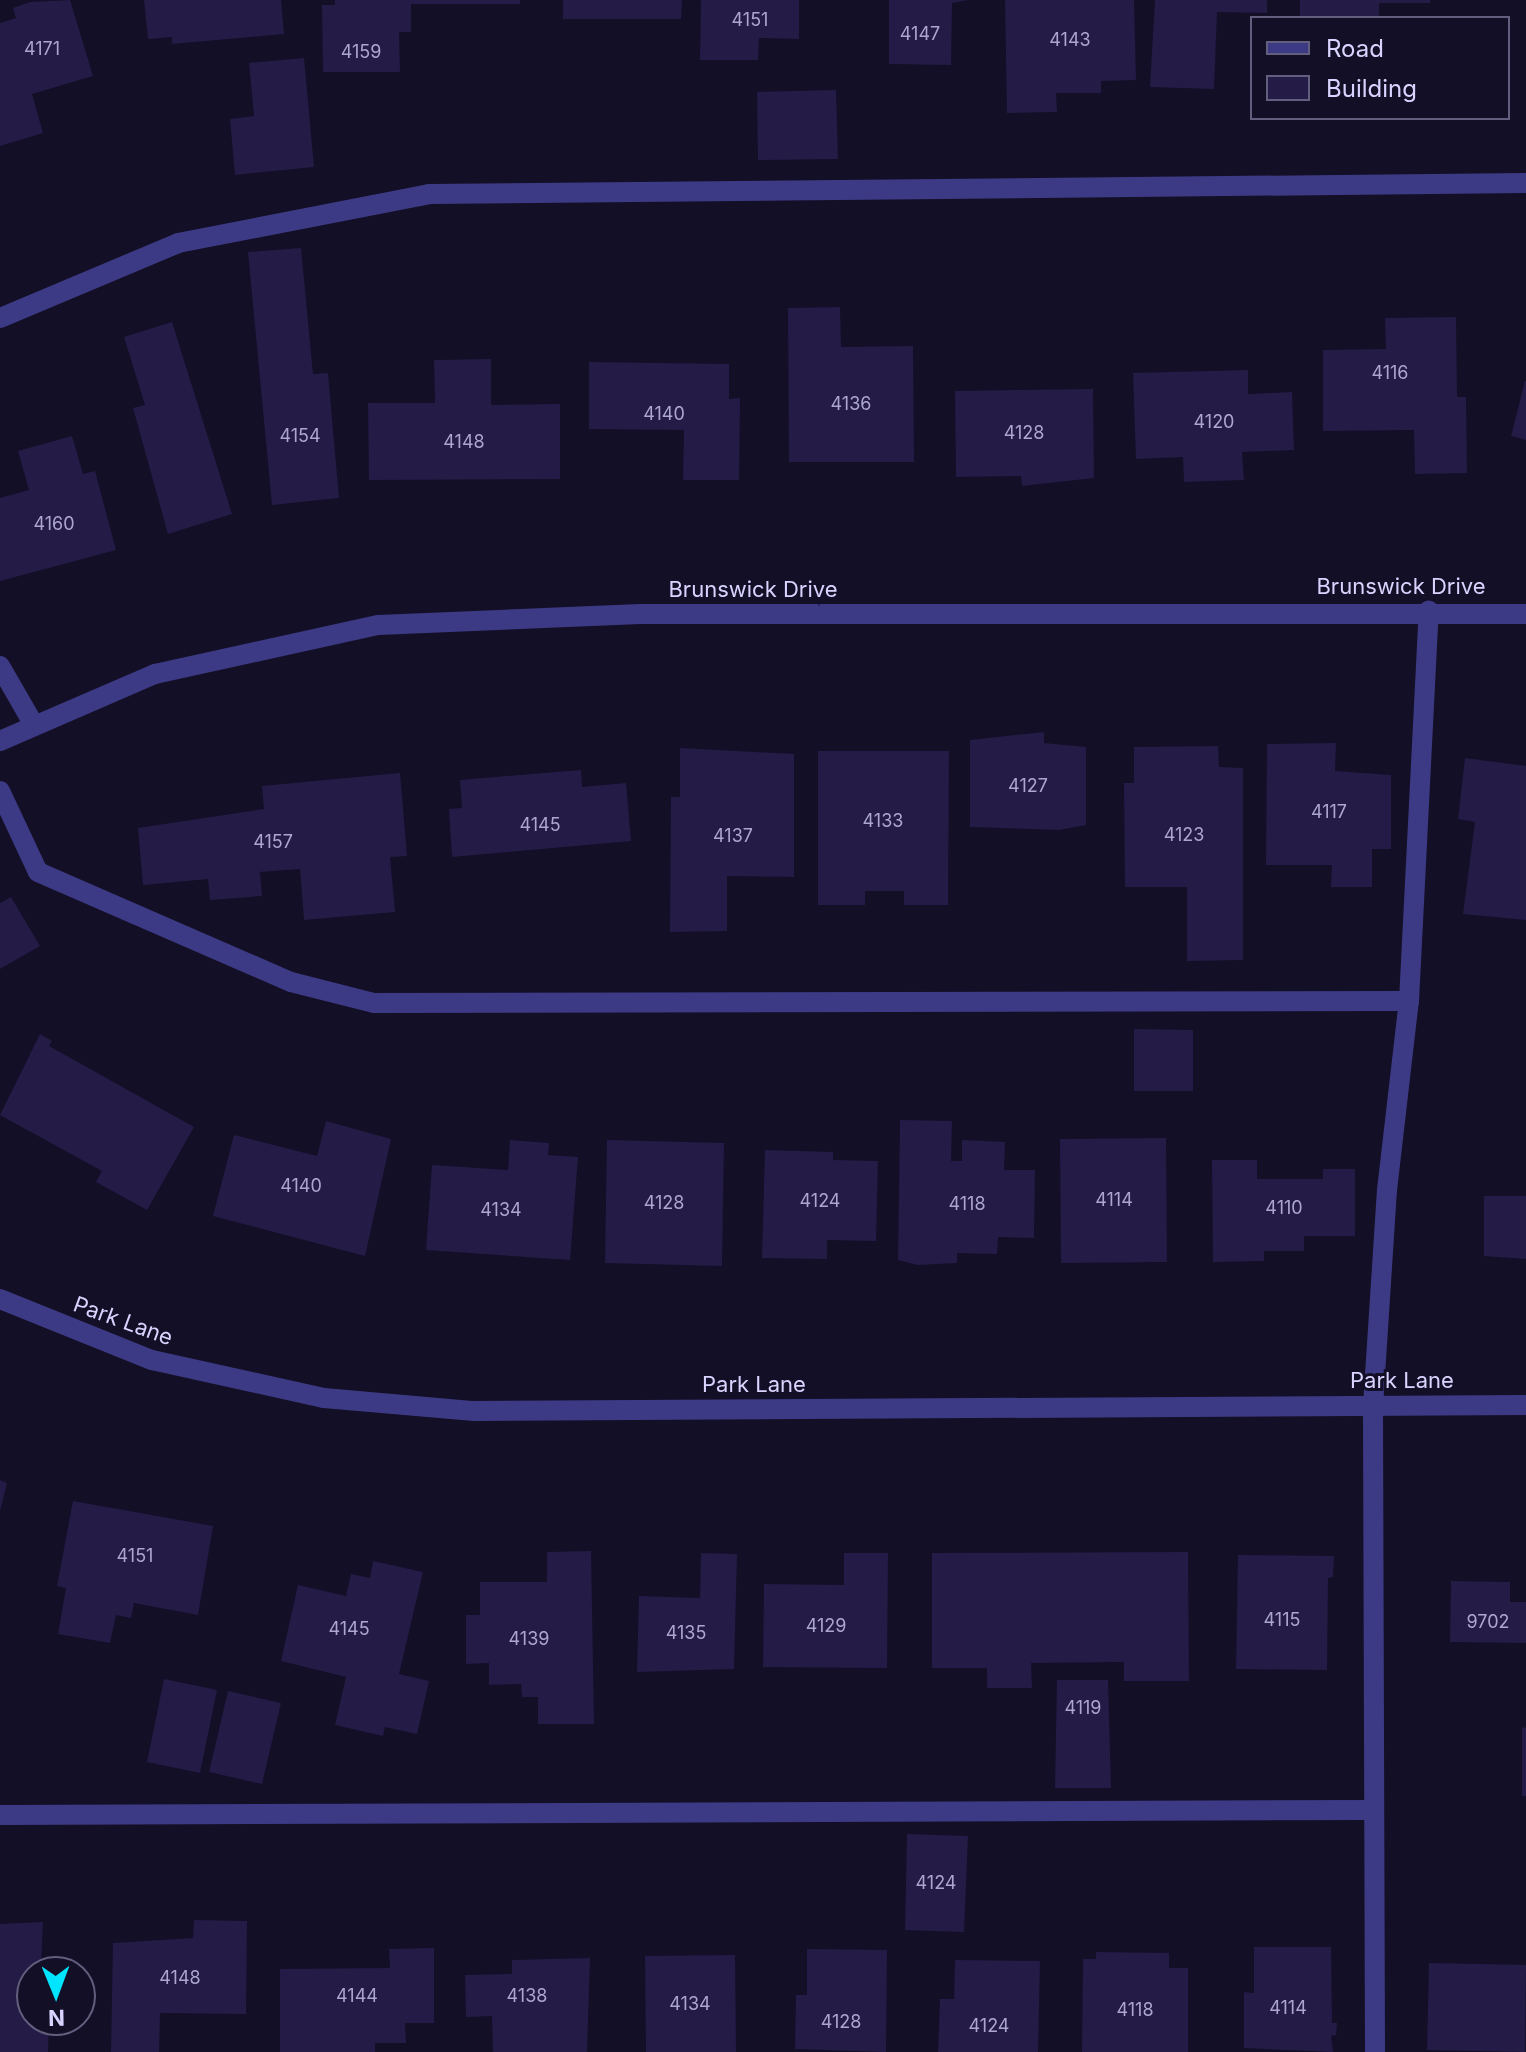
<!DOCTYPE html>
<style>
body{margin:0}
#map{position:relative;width:1526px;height:2052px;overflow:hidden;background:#130f26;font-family:Inter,sans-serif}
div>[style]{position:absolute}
.building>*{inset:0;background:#241b47}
.minor>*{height:20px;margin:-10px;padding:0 10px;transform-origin:10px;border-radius:10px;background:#3d3a85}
span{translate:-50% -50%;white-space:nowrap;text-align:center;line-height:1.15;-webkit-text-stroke:6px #130f26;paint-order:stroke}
.number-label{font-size:18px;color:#aca6d1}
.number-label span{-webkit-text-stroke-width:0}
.street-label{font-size:22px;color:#d9d4ff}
.legend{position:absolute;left:1250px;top:16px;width:260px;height:104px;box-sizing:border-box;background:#130f26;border:2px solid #625e7d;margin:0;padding:10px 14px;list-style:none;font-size:24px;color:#d9d4ff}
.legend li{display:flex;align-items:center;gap:16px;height:40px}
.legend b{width:40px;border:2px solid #625e7d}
.north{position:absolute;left:16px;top:1956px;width:80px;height:80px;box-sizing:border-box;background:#130f26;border:2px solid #625e7d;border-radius:50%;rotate:179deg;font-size:22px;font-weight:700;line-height:32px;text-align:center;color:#d9d4ff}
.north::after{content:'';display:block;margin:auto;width:28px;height:36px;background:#00e5ff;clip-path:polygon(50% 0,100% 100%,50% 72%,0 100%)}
</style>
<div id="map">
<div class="building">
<div style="clip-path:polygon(70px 0,93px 76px,32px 94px,43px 133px,0 146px,0 23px,16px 18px,13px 8px,30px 2px)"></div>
<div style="clip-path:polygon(144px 0,281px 0,284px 34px,172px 44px,172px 37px,148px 39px)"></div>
<div style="clip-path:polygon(335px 0,520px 0,520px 4px,411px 4px,411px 32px,399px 32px,400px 72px,323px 72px,322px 5px,335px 5px)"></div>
<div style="clip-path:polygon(563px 0,682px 0,681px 19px,563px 19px)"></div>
<div style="clip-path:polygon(701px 0,799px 0,799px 39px,759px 38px,758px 60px,700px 60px)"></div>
<div style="clip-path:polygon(889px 0,968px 0,952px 3px,951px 65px,889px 64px)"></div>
<div style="clip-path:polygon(1005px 0,1134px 0,1136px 80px,1101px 81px,1101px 93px,1056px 93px,1057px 112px,1007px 113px)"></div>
<div style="clip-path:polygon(1155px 0,1267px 0,1267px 13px,1217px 12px,1214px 89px,1150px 87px)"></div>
<div style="clip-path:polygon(1300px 0,1430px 0,1430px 3px,1379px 3px,1379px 18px,1300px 18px)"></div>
<div style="clip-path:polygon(304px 58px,314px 167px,235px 175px,230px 119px,254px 116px,249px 63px)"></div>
<div style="clip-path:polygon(836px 90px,838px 159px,758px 160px,757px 92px)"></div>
<div style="clip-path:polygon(301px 248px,313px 374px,328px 373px,339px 498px,272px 505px,248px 252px)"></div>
<div style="clip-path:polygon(840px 307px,841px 347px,913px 346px,914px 462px,789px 462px,788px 308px)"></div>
<div style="clip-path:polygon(1456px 317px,1457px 397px,1466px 397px,1467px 473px,1415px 474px,1414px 430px,1323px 431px,1323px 350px,1386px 349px,1385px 318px)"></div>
<div style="clip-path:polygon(172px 322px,232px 514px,168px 534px,133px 408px,145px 405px,124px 337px)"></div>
<div style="clip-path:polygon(491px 359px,491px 405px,560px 404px,560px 479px,369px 480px,368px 403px,435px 403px,434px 360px)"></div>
<div style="clip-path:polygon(589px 362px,729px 364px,729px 399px,740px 398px,739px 480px,683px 480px,684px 430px,589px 429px)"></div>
<div style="clip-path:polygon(1248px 370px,1248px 394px,1292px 392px,1294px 450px,1242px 452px,1244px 480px,1184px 482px,1183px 457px,1136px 459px,1133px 373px)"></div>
<div style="clip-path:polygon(1525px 381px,1526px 381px,1526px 440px,1511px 436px)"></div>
<div style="clip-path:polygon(1093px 389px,1094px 478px,1022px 486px,1021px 476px,956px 477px,955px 391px)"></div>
<div style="clip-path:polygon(72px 436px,83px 474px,95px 471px,116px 550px,0 581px,0 498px,29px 490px,18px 451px)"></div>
<div style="clip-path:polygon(1044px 732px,1044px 743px,1086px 747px,1086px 825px,1059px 830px,970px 827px,970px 740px)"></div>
<div style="clip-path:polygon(1336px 743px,1335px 771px,1391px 775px,1391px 849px,1372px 849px,1372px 887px,1331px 887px,1332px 865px,1266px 865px,1267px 744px)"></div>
<div style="clip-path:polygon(1218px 746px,1219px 767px,1243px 768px,1243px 960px,1187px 961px,1187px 887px,1125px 887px,1124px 783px,1134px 783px,1134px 747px)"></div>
<div style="clip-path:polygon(680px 748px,794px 754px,794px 877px,727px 876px,727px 931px,670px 932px,671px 797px,680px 797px)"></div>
<div style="clip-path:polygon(818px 751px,949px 751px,948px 905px,904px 905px,904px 891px,865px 891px,865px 905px,818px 905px)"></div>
<div style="clip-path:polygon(1465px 758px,1526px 766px,1526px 920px,1463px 914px,1475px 822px,1458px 819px)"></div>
<div style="clip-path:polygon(581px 770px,582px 787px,626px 783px,631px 841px,452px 857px,449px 809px,462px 808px,460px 780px)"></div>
<div style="clip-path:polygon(400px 773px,407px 856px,390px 857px,395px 912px,304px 920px,300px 869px,260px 872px,262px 896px,210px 900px,208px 879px,143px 885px,138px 828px,264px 809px,262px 786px)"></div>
<div style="clip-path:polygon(11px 897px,40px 946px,0 969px,0 903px)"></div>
<div style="clip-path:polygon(1134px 1029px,1193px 1030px,1193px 1091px,1134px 1091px)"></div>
<div style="clip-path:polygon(40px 1034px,52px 1041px,49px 1046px,194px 1127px,147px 1210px,96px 1182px,102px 1171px,0 1115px)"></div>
<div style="clip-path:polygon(900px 1120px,952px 1121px,951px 1161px,962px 1161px,962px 1140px,1005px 1142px,1004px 1170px,1035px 1170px,1034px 1238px,998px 1237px,997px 1254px,957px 1253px,957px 1263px,918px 1265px,898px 1260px)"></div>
<div style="clip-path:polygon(326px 1121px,391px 1139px,365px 1256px,213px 1216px,234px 1135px,317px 1156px)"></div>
<div style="clip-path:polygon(1166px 1138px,1167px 1262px,1061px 1263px,1060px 1139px)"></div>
<div style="clip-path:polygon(510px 1140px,549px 1143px,548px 1155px,578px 1157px,570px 1260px,426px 1250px,432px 1165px,508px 1170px)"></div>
<div style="clip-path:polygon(607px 1140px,724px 1143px,722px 1266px,605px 1263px)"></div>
<div style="clip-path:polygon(765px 1150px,833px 1152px,833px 1160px,878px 1161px,876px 1241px,827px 1240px,827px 1259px,762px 1258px)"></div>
<div style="clip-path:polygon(1212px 1160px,1257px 1160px,1257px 1179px,1323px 1179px,1323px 1169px,1355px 1169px,1355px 1236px,1304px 1236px,1304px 1251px,1264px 1251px,1264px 1261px,1213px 1262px)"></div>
<div style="clip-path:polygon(1484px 1196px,1526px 1196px,1526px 1259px,1484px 1256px)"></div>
<div style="clip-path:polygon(0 1480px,7px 1483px,0 1511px)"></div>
<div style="clip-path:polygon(73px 1501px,213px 1526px,198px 1615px,134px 1603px,131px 1618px,116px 1615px,110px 1643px,58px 1634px,66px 1588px,57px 1586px)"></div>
<div style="clip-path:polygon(591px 1551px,594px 1724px,538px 1724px,538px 1697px,522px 1697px,521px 1684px,489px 1685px,489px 1663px,466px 1664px,466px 1615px,480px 1615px,480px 1582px,547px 1582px,547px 1552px)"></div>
<div style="clip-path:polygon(1188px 1552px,1189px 1681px,1124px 1681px,1124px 1662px,1031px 1663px,1032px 1688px,987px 1688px,987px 1668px,932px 1668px,932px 1553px)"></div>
<div style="clip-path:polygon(701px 1553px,737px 1554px,734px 1669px,637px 1672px,639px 1596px,700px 1598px)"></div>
<div style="clip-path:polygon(844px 1553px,888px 1553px,887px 1668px,763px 1667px,764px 1584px,844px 1585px)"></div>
<div style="clip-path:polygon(1238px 1555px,1334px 1556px,1333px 1577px,1328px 1578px,1327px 1670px,1236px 1669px)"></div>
<div style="clip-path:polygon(373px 1561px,423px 1572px,399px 1674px,429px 1681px,417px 1734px,385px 1727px,383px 1736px,335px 1725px,346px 1677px,281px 1661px,298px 1585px,346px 1596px,351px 1574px,370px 1578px)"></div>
<div style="clip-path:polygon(1451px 1581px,1510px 1582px,1510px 1602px,1526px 1602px,1526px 1643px,1450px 1642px)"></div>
<div style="clip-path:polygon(164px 1679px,217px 1690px,200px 1773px,147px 1762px)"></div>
<div style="clip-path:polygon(1057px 1680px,1108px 1680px,1111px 1788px,1055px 1788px)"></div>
<div style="clip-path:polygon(228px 1691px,281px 1703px,262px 1784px,209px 1772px)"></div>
<div style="clip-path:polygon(1522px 1727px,1526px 1728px,1526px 1796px,1522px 1796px)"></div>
<div style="clip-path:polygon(907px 1834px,968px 1836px,964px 1932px,905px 1930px)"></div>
<div style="clip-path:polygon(194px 1920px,247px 1921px,246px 2014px,160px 2013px,159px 2052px,111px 2052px,113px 1943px,193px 1938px)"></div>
<div style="clip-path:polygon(43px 1922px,41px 1965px,51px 1966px,51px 1972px,32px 1972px,32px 2020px,49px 2020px,48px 2052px,0 2052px,0 1924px)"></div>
<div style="clip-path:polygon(1254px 1947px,1331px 1947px,1332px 2023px,1337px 2023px,1336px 2035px,1331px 2036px,1333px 2052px,1244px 2048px,1244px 1992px,1254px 1993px)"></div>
<div style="clip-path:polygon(434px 1948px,434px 2023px,405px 2023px,406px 2043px,375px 2043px,375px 2052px,280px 2052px,280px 1969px,390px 1968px,389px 1949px)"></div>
<div style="clip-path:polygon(807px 1949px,887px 1950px,886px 2052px,795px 2049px,796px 1995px,807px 1995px)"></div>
<div style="clip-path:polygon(1096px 1952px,1169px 1953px,1169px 1968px,1188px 1968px,1188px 2052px,1082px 2052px,1083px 1959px,1096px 1959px)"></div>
<div style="clip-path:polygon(735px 1955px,736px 2052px,646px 2052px,645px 1956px)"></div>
<div style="clip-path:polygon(590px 1958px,587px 2052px,493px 2052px,492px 2016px,466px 2017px,465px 1975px,512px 1974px,512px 1960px)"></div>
<div style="clip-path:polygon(955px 1960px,1040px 1961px,1038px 2052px,938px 2052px,940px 1999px,954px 1999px)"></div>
<div style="clip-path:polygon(1429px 1963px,1526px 1965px,1525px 2052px,1427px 2050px)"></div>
</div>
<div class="minor">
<div style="left:0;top:318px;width:193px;rotate:-22.8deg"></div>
<div style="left:178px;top:243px;width:256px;rotate:-11deg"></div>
<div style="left:429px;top:194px;width:1097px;rotate:-0.57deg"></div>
<div style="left:0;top:666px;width:68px;rotate:60deg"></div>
<div style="left:0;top:741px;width:169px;rotate:-23.4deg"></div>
<div style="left:155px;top:674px;width:228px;rotate:-12.4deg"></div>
<div style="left:378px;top:625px;width:262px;rotate:-2.4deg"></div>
<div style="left:640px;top:614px;width:886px"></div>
<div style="left:0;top:791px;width:89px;rotate:64.9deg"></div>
<div style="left:38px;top:872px;width:276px;rotate:23.5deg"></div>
<div style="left:291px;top:982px;width:86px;rotate:14.2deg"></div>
<div style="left:374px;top:1003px;width:1035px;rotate:-0.11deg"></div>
<div style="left:0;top:1299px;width:164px;rotate:21.9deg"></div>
<div style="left:152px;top:1360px;width:176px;rotate:12.5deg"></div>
<div style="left:324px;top:1398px;width:151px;rotate:5deg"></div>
<div style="left:474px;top:1411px;width:1052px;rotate:-0.33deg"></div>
<div style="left:0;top:1815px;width:1374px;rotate:-0.21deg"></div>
<div style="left:1375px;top:2052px;width:646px;rotate:-90.18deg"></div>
<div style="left:1373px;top:1406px;width:216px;rotate:-86.3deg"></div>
<div style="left:1387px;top:1190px;width:190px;rotate:-83.4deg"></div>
<div style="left:1409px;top:1001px;width:391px;rotate:-87.1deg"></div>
</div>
<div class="number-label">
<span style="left:750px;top:20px">4151</span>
<span style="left:920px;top:34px">4147</span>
<span style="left:1070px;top:40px">4143</span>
<span style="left:42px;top:49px">4171</span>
<span style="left:361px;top:52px">4159</span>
<span style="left:1390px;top:373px">4116</span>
<span style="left:851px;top:404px">4136</span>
<span style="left:664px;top:414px">4140</span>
<span style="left:1214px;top:422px">4120</span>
<span style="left:1024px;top:433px">4128</span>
<span style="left:300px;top:436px">4154</span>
<span style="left:464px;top:442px">4148</span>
<span style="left:54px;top:524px">4160</span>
<span style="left:1028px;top:786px">4127</span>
<span style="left:1329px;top:812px">4117</span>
<span style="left:883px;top:821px">4133</span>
<span style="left:540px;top:825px">4145</span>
<span style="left:1184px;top:835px">4123</span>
<span style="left:733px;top:836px">4137</span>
<span style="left:273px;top:842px">4157</span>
<span style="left:301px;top:1186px">4140</span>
<span style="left:1114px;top:1200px">4114</span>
<span style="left:820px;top:1201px">4124</span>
<span style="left:664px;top:1203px">4128</span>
<span style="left:967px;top:1204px">4118</span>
<span style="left:1284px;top:1208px">4110</span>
<span style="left:501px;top:1210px">4134</span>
<span style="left:135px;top:1556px">4151</span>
<span style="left:1282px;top:1620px">4115</span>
<span style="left:1488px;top:1622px">9702</span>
<span style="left:826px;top:1626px">4129</span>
<span style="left:349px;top:1629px">4145</span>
<span style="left:686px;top:1633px">4135</span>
<span style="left:529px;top:1639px">4139</span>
<span style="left:1083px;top:1708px">4119</span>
<span style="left:936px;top:1883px">4124</span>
<span style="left:180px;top:1978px">4148</span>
<span style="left:357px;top:1996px">4144</span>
<span style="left:527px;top:1996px">4138</span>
<span style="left:690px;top:2004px">4134</span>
<span style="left:1288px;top:2008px">4114</span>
<span style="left:1135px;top:2010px">4118</span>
<span style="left:841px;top:2022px">4128</span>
<span style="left:989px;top:2026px">4124</span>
</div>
<div class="street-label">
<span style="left:1401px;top:587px">Brunswick Drive</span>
<span style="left:753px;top:590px">Brunswick Drive</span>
<span style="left:123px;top:1321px;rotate:20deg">Park Lane</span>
<span style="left:1402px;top:1381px">Park Lane</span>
<span style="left:754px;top:1385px">Park Lane</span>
</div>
<ul class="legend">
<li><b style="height:10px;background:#3d3a85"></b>Road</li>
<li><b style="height:22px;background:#241b47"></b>Building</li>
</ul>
<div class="north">N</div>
</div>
